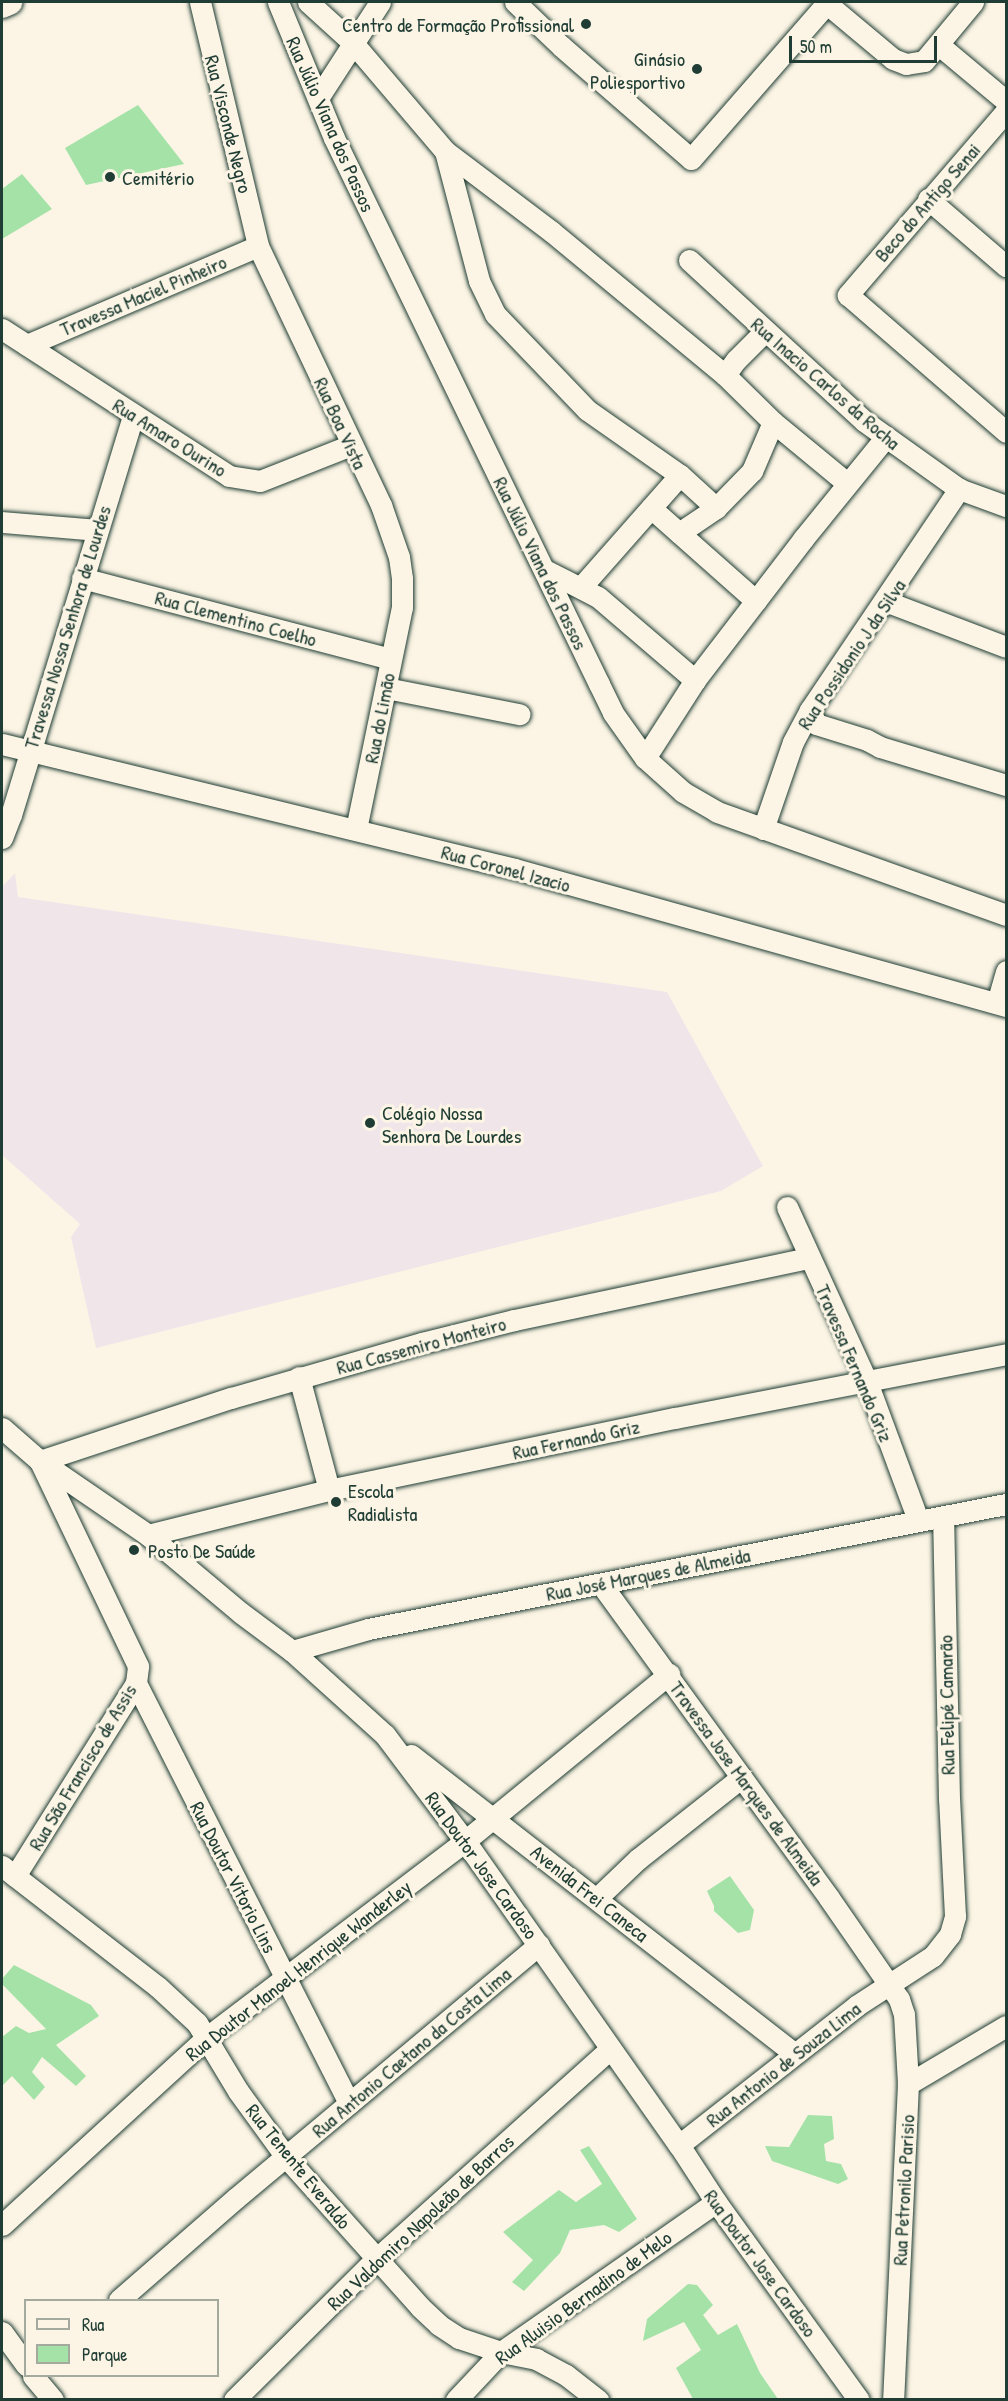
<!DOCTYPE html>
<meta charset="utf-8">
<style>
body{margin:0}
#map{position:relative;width:1008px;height:2401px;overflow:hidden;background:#fcf5e5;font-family:"Patrick Hand",sans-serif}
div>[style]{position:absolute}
.built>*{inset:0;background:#f0e6ea}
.green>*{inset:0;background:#a5e2a8}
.roads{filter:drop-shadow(0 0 2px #1f3d34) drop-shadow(0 0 2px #1f3d34)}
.minor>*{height:21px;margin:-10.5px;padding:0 10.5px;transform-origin:10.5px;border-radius:10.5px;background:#fcf5e5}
.major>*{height:26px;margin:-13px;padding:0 13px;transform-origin:13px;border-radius:13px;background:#fcf5e5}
.dots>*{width:16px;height:16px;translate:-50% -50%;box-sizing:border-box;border:3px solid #fcf5e5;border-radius:50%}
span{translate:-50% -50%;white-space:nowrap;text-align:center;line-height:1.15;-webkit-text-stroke:6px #fcf5e5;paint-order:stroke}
.poi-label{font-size:20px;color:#1f3d34}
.right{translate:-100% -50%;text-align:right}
.left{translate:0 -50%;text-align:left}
.street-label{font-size:20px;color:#1f3d34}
.frame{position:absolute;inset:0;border:3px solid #1f3d34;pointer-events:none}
.legend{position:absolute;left:24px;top:2299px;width:195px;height:78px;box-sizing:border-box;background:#fcf5e5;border:2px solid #a4ab9e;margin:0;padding:8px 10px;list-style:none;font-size:18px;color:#1f3d34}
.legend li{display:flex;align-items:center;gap:12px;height:30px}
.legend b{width:30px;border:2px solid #a4ab9e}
.scale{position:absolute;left:789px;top:36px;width:148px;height:27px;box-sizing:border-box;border:3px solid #1f3d34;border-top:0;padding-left:8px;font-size:18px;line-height:21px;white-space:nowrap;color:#1f3d34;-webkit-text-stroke:4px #fcf5e5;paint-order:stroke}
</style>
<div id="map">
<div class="built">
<div style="clip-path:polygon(15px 873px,18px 897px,667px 992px,763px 1166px,721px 1191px,96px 1348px,71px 1237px,80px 1224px,2px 1155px,2px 887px)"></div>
</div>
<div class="green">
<div style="clip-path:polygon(138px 105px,184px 164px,86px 185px,65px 148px)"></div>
<div style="clip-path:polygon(22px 174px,52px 209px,2px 239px,2px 189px)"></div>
<div style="clip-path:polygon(730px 1876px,754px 1910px,750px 1930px,738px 1933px,714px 1911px,714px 1906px,707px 1891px)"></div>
<div style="clip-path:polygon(14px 1965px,91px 2005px,99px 2016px,56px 2045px,86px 2076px,76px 2086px,42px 2057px,32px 2072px,45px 2087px,34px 2100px,12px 2076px,2px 2086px,2px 2037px,16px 2026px,29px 2033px,46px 2029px,2px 1984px,2px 1979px)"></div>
<div style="clip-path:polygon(808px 2115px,832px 2116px,834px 2139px,824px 2144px,826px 2161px,841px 2164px,848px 2179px,838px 2184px,772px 2161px,765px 2146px,789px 2147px)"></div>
<div style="clip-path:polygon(589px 2146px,637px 2219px,619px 2232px,604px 2225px,570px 2230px,560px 2253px,524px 2291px,512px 2282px,533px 2260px,503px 2232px,559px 2190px,576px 2202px,602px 2184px,580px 2150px)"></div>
<div style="clip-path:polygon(688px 2284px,697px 2285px,713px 2305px,703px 2315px,718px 2335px,737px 2324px,760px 2373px,778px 2399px,693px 2399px,676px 2368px,701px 2350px,684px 2322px,643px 2341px,647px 2319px)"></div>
</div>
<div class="roads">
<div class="minor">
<div style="left:200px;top:2px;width:251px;rotate:76.6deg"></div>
<div style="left:258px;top:246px;width:287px;rotate:64.6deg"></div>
<div style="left:381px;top:505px;width:55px;rotate:70.9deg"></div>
<div style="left:399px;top:557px;width:21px;rotate:82deg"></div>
<div style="left:402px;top:578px;width:29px;rotate:90deg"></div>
<div style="left:402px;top:607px;width:227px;rotate:101.7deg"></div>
<div style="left:278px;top:2px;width:147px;rotate:67.6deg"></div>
<div style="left:334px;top:138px;width:607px;rotate:64.11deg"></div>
<div style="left:599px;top:684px;width:32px;rotate:64deg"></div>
<div style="left:613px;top:713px;width:55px;rotate:54.6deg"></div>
<div style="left:645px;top:758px;width:51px;rotate:41.8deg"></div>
<div style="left:683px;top:792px;width:39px;rotate:30deg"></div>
<div style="left:717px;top:812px;width:307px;rotate:19.6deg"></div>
<div style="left:308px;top:2px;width:61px;rotate:42.3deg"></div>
<div style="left:353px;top:43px;width:142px;rotate:49.6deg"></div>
<div style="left:445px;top:151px;width:134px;rotate:37.1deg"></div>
<div style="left:552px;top:232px;width:224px;rotate:39.6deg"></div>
<div style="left:725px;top:375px;width:67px;rotate:44.4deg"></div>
<div style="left:773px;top:422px;width:96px;rotate:39.5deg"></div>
<div style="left:515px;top:2px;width:64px;rotate:43.7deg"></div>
<div style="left:561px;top:46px;width:172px;rotate:41deg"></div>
<div style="left:691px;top:159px;width:208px;rotate:-48.9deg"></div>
<div style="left:826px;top:3px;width:87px;rotate:39.9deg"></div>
<div style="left:893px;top:59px;width:14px;rotate:21deg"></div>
<div style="left:906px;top:64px;width:18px;rotate:-9deg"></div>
<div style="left:924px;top:61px;width:77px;rotate:-50.3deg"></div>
<div style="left:939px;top:45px;width:87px;rotate:39.9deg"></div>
<div style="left:318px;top:98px;width:114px;rotate:-57.1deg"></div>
<div style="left:1006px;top:111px;width:243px;rotate:130.7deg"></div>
<div style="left:848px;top:295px;width:209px;rotate:40.9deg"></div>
<div style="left:445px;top:151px;width:134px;rotate:75.3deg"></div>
<div style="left:479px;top:281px;width:37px;rotate:64deg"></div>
<div style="left:495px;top:314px;width:133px;rotate:46.2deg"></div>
<div style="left:587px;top:410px;width:113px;rotate:35deg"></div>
<div style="left:680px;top:475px;width:49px;rotate:42.5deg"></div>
<div style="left:928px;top:199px;width:103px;rotate:40.7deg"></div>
<div style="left:689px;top:260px;width:238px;rotate:42.6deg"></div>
<div style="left:864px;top:421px;width:117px;rotate:35.6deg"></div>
<div style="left:959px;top:489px;width:50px;rotate:19.9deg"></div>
<div style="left:2px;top:329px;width:270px;rotate:32.9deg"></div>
<div style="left:229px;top:476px;width:31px;rotate:9deg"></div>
<div style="left:260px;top:481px;width:98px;rotate:-21.6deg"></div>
<div style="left:27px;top:345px;width:251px;rotate:-23.2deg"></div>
<div style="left:725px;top:375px;width:19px;rotate:-54deg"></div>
<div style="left:736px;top:360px;width:41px;rotate:-45deg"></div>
<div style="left:651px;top:508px;width:140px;rotate:41.5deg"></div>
<div style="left:2px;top:522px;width:95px;rotate:4.8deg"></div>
<div style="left:679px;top:533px;width:45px;rotate:-34deg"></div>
<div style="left:716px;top:508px;width:52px;rotate:-45.8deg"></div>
<div style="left:752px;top:471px;width:53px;rotate:-66.8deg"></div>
<div style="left:545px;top:570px;width:59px;rotate:27deg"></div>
<div style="left:598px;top:597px;width:128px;rotate:40.6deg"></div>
<div style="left:82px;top:578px;width:318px;rotate:14.7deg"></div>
<div style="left:582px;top:586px;width:148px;rotate:-48.6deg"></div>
<div style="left:885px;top:601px;width:129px;rotate:20.8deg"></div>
<div style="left:386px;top:688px;width:136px;rotate:11.1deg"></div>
<div style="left:810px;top:710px;width:15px;rotate:67deg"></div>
<div style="left:816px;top:724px;width:53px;rotate:17.4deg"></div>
<div style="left:867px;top:740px;width:15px;rotate:28deg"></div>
<div style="left:880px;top:747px;width:132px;rotate:16.8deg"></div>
<div style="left:2px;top:744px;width:528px;rotate:13.69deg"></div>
<div style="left:515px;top:869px;width:510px;rotate:15.59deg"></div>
<div style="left:645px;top:758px;width:93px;rotate:-57.3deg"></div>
<div style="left:695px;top:680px;width:178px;rotate:-52.5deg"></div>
<div style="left:803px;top:539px;width:130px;rotate:-50.9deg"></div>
<div style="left:763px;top:829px;width:92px;rotate:-71deg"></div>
<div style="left:793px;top:742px;width:36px;rotate:-62deg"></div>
<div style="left:810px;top:710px;width:267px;rotate:-56deg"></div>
<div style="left:2px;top:838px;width:25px;rotate:-69deg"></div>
<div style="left:11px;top:815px;width:418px;rotate:-73deg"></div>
<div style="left:997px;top:1003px;width:33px;rotate:-74deg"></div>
<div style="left:787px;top:1207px;width:192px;rotate:65.4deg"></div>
<div style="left:867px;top:1382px;width:147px;rotate:69.7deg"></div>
<div style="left:299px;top:1377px;width:117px;rotate:75.1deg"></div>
<div style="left:2px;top:1428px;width:50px;rotate:41deg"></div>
<div style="left:40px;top:1461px;width:131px;rotate:34.4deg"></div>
<div style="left:148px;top:1535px;width:121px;rotate:40deg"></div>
<div style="left:241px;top:1613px;width:64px;rotate:36.7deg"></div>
<div style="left:292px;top:1651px;width:125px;rotate:42.1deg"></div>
<div style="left:385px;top:1735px;width:133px;rotate:53deg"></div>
<div style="left:465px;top:1841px;width:372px;rotate:54.9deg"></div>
<div style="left:679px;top:2145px;width:68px;rotate:57deg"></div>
<div style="left:716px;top:2202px;width:244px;rotate:54.2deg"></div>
<div style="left:148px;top:1535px;width:187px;rotate:-14deg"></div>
<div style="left:329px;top:1490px;width:353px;rotate:-11.8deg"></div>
<div style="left:675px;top:1418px;width:337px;rotate:-10.9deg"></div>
<div style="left:601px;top:1584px;width:388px;rotate:54deg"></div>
<div style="left:829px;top:1898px;width:123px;rotate:55.3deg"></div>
<div style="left:899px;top:1999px;width:16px;rotate:72deg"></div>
<div style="left:904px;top:2014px;width:70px;rotate:86.7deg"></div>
<div style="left:908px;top:2084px;width:316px;rotate:92.7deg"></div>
<div style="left:292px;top:1651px;width:79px;rotate:-16.1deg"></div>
<div style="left:368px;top:1629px;width:650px;rotate:-11.09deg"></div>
<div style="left:136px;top:1683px;width:471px;rotate:63.1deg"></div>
<div style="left:411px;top:1755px;width:485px;rotate:37.9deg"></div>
<div style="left:2px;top:1866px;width:197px;rotate:37.8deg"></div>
<div style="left:158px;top:1987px;width:53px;rotate:42.7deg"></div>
<div style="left:197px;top:2023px;width:79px;rotate:58.9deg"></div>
<div style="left:238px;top:2091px;width:82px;rotate:54deg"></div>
<div style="left:286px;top:2157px;width:201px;rotate:48.2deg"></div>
<div style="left:420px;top:2307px;width:26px;rotate:43deg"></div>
<div style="left:439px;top:2325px;width:24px;rotate:33deg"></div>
<div style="left:459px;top:2338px;width:44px;rotate:18.4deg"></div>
<div style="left:501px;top:2352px;width:36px;rotate:11deg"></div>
<div style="left:536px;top:2359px;width:34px;rotate:28deg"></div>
<div style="left:566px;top:2375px;width:41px;rotate:38deg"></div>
<div style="left:15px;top:1876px;width:228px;rotate:-57.9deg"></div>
<div style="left:136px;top:1683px;width:17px;rotate:-83deg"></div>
<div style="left:138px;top:1666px;width:227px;rotate:-115.6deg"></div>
<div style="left:40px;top:1461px;width:201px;rotate:-18.3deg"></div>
<div style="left:231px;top:1398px;width:199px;rotate:-16.1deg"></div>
<div style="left:422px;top:1343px;width:95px;rotate:-14deg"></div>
<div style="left:514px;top:1320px;width:301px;rotate:-11.9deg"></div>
<div style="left:597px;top:1898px;width:57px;rotate:-43.6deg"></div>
<div style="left:638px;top:1859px;width:132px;rotate:-38.3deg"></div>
<div style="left:908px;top:2084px;width:114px;rotate:-30.6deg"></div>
<div style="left:679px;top:2145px;width:225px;rotate:-38.1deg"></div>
<div style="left:856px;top:2006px;width:92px;rotate:-33deg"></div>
<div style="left:933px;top:1956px;width:28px;rotate:-52deg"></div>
<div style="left:950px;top:1934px;width:19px;rotate:-74deg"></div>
<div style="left:955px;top:1916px;width:117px;rotate:-92.9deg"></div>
<div style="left:949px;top:1799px;width:282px;rotate:-91.2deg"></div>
<div style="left:2px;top:2225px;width:278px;rotate:-42.5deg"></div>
<div style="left:207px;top:2037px;width:324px;rotate:-37.2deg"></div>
<div style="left:465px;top:1841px;width:264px;rotate:-39.3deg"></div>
<div style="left:119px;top:2300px;width:155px;rotate:-41.1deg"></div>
<div style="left:236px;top:2198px;width:395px;rotate:-39.9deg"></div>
<div style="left:2px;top:2332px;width:41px;rotate:54deg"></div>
<div style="left:33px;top:2376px;width:31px;rotate:50deg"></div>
<div style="left:234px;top:2400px;width:200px;rotate:-44.8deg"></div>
<div style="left:376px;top:2259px;width:314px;rotate:-41.9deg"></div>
<div style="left:456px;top:2400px;width:66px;rotate:-46.8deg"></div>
<div style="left:501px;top:2352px;width:262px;rotate:-34.9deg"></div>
</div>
<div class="major">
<div style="left:2px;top:5px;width:8px;rotate:-23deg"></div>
</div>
</div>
<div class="dots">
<div style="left:586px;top:24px;background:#1f3d34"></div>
<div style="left:697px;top:69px;background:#1f3d34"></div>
<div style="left:110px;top:177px;background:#1f3d34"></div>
<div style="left:370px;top:1123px;background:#1f3d34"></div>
<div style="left:336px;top:1502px;background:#1f3d34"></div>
<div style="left:134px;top:1550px;background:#1f3d34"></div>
</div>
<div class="poi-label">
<span class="right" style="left:574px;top:24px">Centro de Formação Profissional</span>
<span class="right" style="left:685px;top:70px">Ginásio<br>Poliesportivo</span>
<span class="left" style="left:122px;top:177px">Cemitério</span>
<span class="left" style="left:382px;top:1124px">Colégio Nossa<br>Senhora De Lourdes</span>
<span class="left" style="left:348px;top:1502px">Escola<br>Radialista</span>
<span class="left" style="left:148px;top:1550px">Posto De Saúde</span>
</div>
<div class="street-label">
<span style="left:229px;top:124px;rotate:76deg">Rua Visconde Negro</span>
<span style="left:331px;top:124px;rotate:66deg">Rua Júlio Viana dos Passos</span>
<span style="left:927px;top:202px;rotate:-49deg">Beco do Antigo Senai</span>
<span style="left:143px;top:295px;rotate:-23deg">Travessa Maciel Pinheiro</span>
<span style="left:826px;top:383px;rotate:41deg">Rua Inacio Carlos da Rocha</span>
<span style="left:341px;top:423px;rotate:65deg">Rua Boa Vista</span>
<span style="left:170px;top:437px;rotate:32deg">Rua Amaro Ourino</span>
<span style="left:541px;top:563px;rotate:64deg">Rua Júlio Viana dos Passos</span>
<span style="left:236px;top:618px;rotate:15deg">Rua Clementino Coelho</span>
<span style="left:67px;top:627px;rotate:-73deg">Travessa Nossa Senhora de Lourdes</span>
<span style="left:851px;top:654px;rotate:-56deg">Rua Possidonio J da Silva</span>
<span style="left:379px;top:718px;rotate:-79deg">Rua do Limão</span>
<span style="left:506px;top:868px;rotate:15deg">Rua Coronel Izacio</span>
<span style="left:421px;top:1345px;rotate:-15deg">Rua Cassemiro Monteiro</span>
<span style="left:855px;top:1363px;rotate:67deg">Travessa Fernando Griz</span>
<span style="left:576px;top:1439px;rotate:-12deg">Rua Fernando Griz</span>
<span style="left:648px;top:1574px;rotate:-11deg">Rua José Marques de Almeida</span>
<span style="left:946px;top:1705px;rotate:-91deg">Rua Felipé Camarão</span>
<span style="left:82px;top:1767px;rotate:-59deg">Rua São Francisco de Assis</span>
<span style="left:747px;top:1783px;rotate:54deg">Travessa Jose Marques de Almeida</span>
<span style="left:482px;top:1865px;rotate:54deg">Rua Doutor Jose Cardoso</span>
<span style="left:234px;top:1877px;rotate:63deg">Rua Doutor Vitorio Lins</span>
<span style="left:590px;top:1893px;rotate:38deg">Avenida Frei Caneca</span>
<span style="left:298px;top:1970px;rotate:-38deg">Rua Doutor Manoel Henrique Wanderley</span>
<span style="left:411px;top:2052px;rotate:-40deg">Rua Antonio Caetano da Costa Lima</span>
<span style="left:783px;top:2064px;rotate:-38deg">Rua Antonio de Souza Lima</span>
<span style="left:299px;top:2166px;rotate:51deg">Rua Tenente Everaldo</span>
<span style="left:903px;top:2190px;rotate:-87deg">Rua Petronilo Parisio</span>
<span style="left:420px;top:2222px;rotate:-43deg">Rua Valdomiro Napoleão de Barros</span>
<span style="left:761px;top:2263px;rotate:54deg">Rua Doutor Jose Cardoso</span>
<span style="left:583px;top:2297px;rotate:-36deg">Rua Aluisio Bernadino de Melo</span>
</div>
<div class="frame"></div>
<ul class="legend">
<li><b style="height:8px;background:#fcf5e5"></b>Rua</li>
<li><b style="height:16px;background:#a5e2a8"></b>Parque</li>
</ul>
<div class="scale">50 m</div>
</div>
